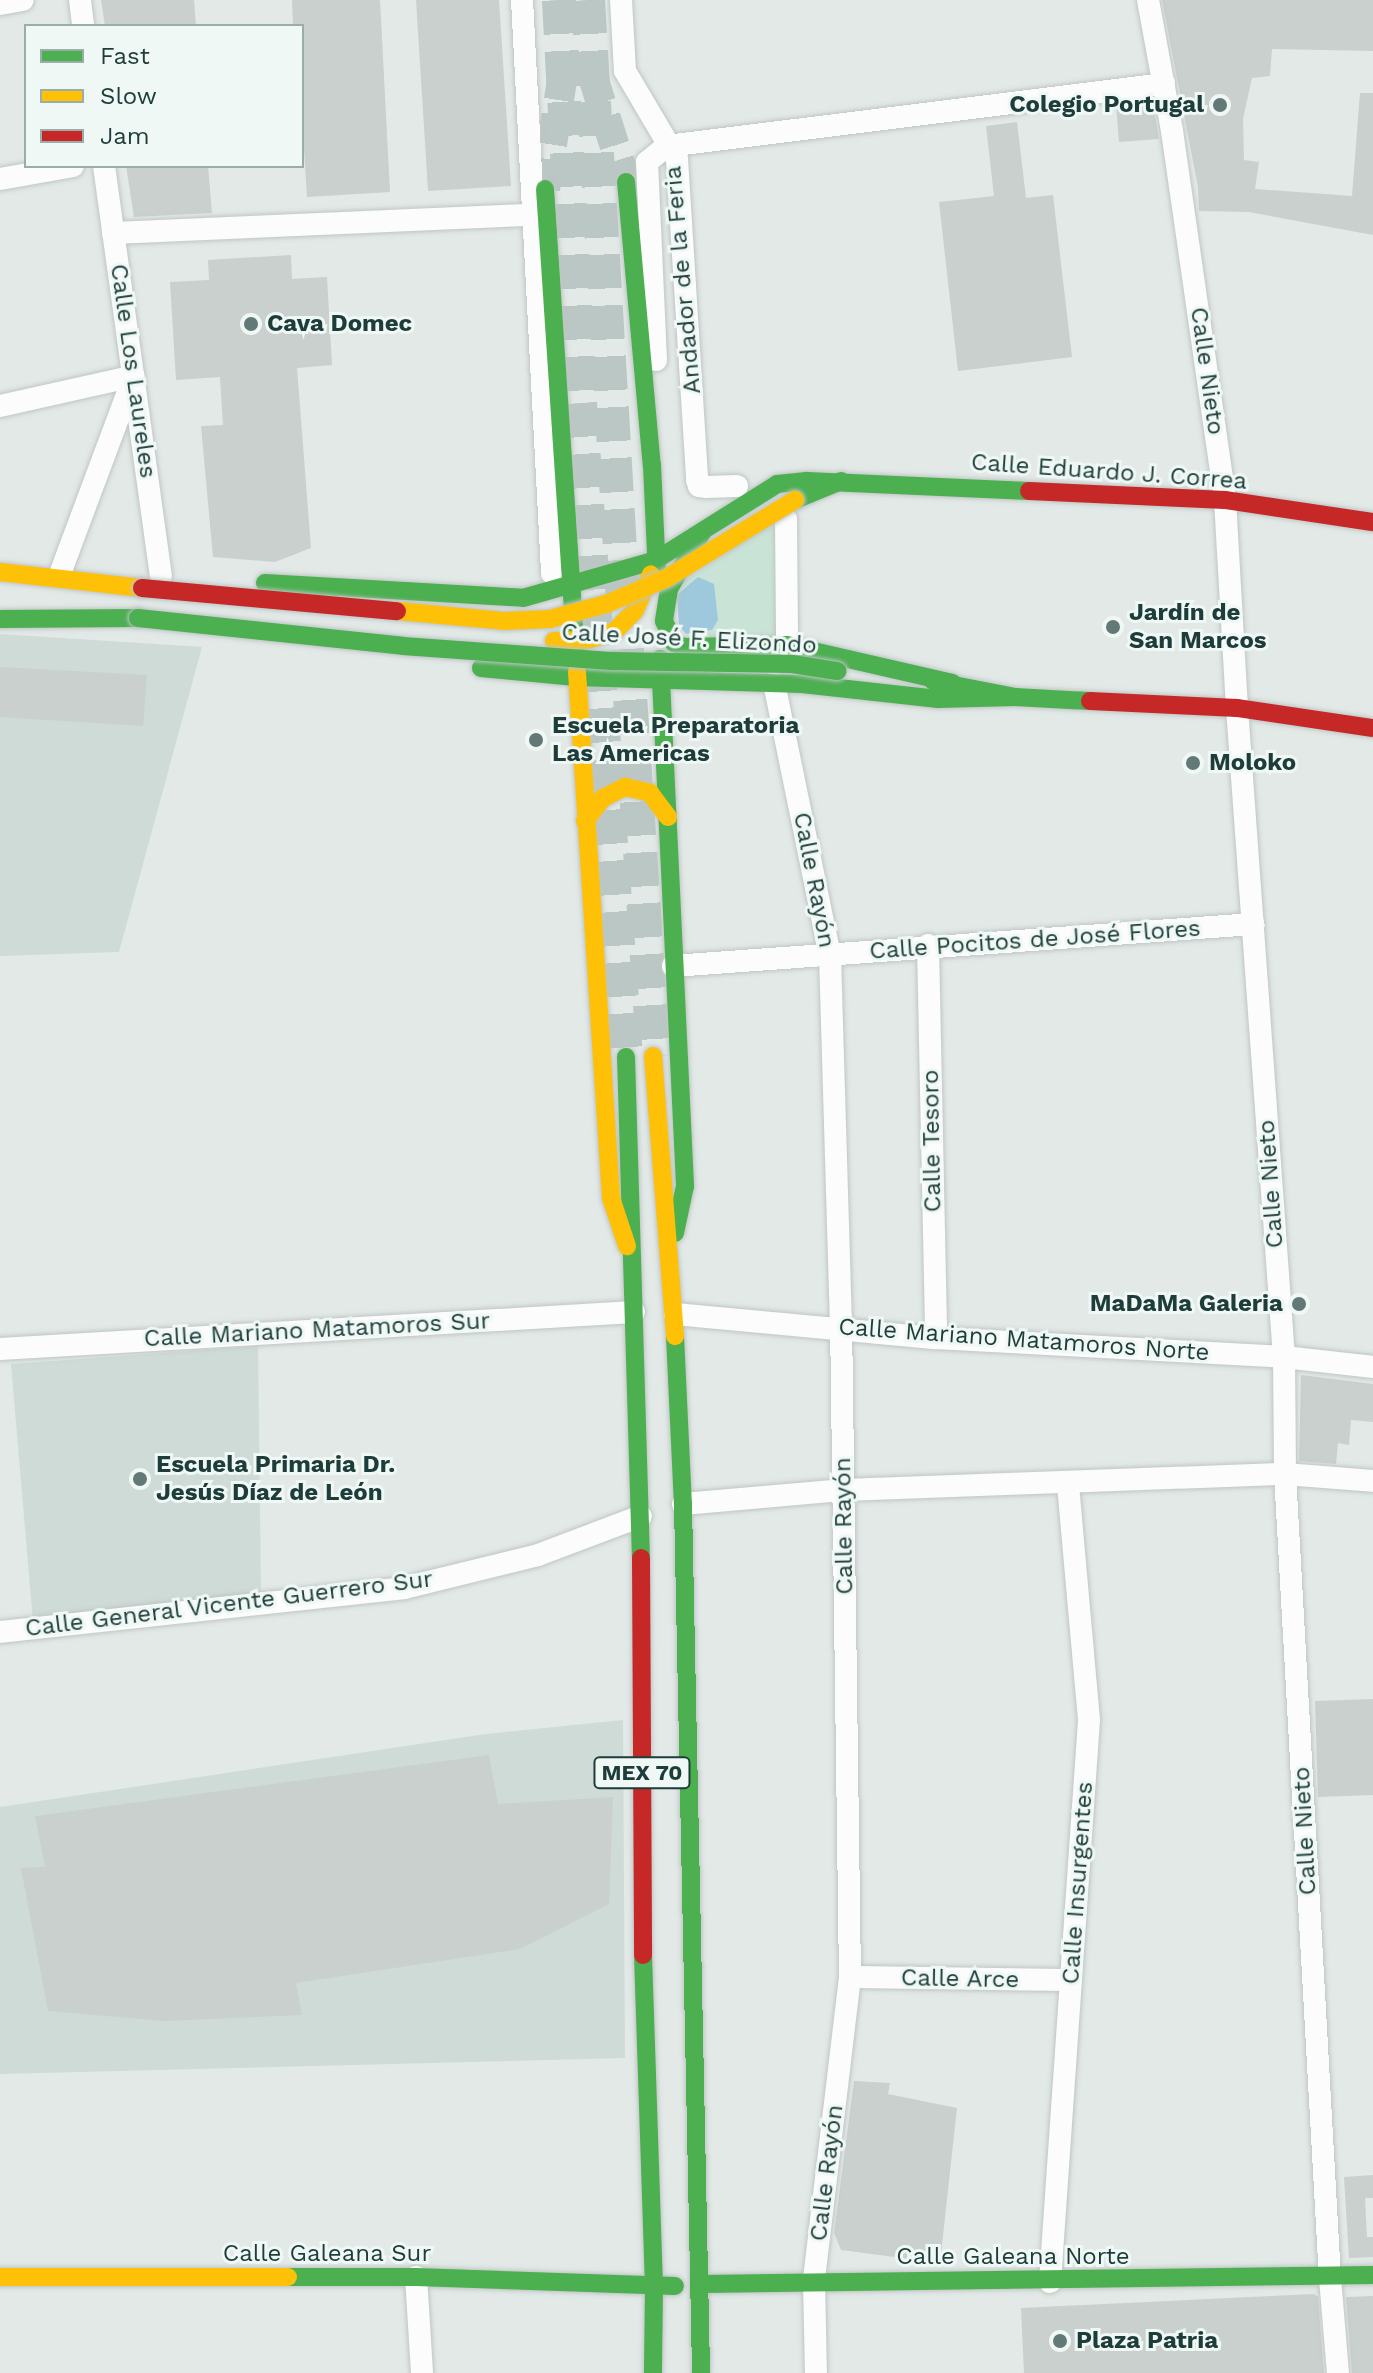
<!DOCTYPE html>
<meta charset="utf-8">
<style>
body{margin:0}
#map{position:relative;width:1373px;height:2373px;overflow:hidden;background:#e2e9e7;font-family:"Work Sans",sans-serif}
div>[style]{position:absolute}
.built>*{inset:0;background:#cfdbd7}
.green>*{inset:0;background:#c9e4d6}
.water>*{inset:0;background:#9ec8db}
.building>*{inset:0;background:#c9d0ce}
.secondary-tunnel>*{height:30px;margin-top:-15px;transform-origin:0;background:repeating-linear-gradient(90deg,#bbc7c4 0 30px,transparent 0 45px)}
.primary-tunnel>*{height:34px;margin-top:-17px;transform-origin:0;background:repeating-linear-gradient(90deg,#bbc7c4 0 34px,transparent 0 51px)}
.roads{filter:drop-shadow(0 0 2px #bfc6c4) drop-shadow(0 0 2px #bfc6c4)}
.street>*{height:22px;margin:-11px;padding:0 11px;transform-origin:11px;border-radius:11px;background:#fbfcfb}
.fast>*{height:18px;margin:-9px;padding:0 9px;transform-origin:9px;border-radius:9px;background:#4caf50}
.slow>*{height:18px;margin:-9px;padding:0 9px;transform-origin:9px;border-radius:9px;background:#ffc107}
.jam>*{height:18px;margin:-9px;padding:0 9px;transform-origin:9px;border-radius:9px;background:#c62828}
.bridges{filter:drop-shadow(0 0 2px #bbc5c4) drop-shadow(0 0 2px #bbc5c4)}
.fast-bridge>*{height:18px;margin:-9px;padding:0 9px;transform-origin:9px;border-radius:9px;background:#4caf50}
.slow-bridge>*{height:18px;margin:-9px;padding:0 9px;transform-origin:9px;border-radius:9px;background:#ffc107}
.jam-bridge>*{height:18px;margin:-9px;padding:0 9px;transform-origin:9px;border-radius:9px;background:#c62828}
.dots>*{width:22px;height:22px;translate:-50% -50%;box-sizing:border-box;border:4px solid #eff8f5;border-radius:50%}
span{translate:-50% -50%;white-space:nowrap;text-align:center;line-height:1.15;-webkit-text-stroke:6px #eff8f5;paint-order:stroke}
.shield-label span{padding:2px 6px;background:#eff8f5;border:2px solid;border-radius:6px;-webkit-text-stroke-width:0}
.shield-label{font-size:22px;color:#1e3d3a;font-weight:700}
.poi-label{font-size:24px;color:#1e3d3a;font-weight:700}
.right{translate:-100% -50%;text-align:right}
.left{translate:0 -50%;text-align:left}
.street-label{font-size:24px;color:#1e3d3a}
.legend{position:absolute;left:24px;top:24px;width:280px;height:144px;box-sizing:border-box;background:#eff8f5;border:2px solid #9badaa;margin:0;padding:10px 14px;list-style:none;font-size:24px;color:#1e3d3a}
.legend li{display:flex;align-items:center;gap:16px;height:40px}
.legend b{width:40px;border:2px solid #9badaa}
</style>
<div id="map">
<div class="built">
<div style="clip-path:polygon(0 634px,202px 647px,119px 952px,0 956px)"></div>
<div style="clip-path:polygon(258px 1346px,261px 1594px,33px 1622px,11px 1364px)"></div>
<div style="clip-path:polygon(623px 1720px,625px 2058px,0 2074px,0 1807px,486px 1734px)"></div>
</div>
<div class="green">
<div style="clip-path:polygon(794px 509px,794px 639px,712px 640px,675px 587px)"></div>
</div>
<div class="water">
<div style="clip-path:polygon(698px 577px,714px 584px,718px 620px,712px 630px,686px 634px,679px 626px,677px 595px)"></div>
</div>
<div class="building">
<div style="clip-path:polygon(101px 0,194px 0,196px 26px,105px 26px)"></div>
<div style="clip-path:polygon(292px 0,380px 0,390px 192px,307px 197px,302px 117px,302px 26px,293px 26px)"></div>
<div style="clip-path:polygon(416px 0,499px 0,511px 186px,428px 191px)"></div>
<div style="clip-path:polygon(1162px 0,1373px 0,1373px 51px,1272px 49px,1270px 76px,1252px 78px,1243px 119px,1244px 160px,1259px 162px,1255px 189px,1352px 196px,1360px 93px,1373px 93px,1373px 235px,1249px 212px,1199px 211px,1198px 187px)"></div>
<div style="clip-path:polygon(1152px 100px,1159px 139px,1119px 142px,1116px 105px)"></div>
<div style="clip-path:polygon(1017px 122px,1026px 198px,1053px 195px,1072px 357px,958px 371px,939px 202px,994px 196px,986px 126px)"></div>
<div style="clip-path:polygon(126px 166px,208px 166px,212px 213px,134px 217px)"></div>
<div style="clip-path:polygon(291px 255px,292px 279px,327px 277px,332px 365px,297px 368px,311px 548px,275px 562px,213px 557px,201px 426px,223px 425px,220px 377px,176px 380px,170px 282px,209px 280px,208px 260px)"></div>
<div style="clip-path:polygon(0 667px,147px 675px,143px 726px,0 717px)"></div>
<div style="clip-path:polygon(1301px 1375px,1373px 1384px,1373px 1422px,1351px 1420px,1349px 1445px,1338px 1443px,1336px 1464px,1299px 1461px)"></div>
<div style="clip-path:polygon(1373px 1699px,1373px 1795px,1318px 1797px,1315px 1701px)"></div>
<div style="clip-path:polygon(489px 1755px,498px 1804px,613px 1797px,609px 1904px,520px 1949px,296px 1983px,302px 2015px,164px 2021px,48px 2011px,21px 1868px,45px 1867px,35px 1816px)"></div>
<div style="clip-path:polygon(854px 2081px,890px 2083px,888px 2094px,957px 2108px,940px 2263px,841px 2250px,834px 2233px)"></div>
<div style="clip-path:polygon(1373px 2175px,1373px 2198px,1365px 2198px,1367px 2237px,1373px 2237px,1373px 2257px,1349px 2258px,1344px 2177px)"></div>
<div style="clip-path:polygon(1314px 2294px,1318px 2297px,1324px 2373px,1024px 2373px,1021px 2308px)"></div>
<div style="clip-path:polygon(1373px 2296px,1373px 2373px,1352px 2373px,1346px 2297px)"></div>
</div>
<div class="secondary-tunnel">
<div style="left:592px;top:74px;width:113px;rotate:72.5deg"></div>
<div style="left:545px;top:189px;width:116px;rotate:-81.1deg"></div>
</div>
<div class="primary-tunnel">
<div style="left:559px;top:0;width:404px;rotate:87deg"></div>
<div style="left:580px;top:403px;width:656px;rotate:85.98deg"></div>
<div style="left:588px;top:0;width:602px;rotate:86.67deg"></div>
<div style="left:627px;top:649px;width:408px;rotate:86.3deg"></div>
</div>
<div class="roads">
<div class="street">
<div style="left:80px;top:0;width:26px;rotate:83deg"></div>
<div style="left:522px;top:0;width:574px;rotate:87deg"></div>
<div style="left:621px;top:0;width:71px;rotate:86.8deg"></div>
<div style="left:625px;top:71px;width:102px;rotate:59.4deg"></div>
<div style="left:677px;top:159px;width:322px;rotate:86.4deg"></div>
<div style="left:697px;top:480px;width:6px;rotate:72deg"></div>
<div style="left:699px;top:486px;width:7px;rotate:8deg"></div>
<div style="left:706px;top:487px;width:31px;rotate:-2deg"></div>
<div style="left:1148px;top:0;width:133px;rotate:79.6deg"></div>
<div style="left:1172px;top:131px;width:373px;rotate:81.8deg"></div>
<div style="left:1225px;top:500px;width:208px;rotate:86.7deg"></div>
<div style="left:1237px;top:708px;width:651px;rotate:85.86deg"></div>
<div style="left:1284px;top:1357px;width:117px;rotate:89.5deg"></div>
<div style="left:1285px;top:1474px;width:805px;rotate:86.8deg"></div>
<div style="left:1330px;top:2278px;width:95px;rotate:85.2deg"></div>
<div style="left:0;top:4px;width:23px;rotate:-10deg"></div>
<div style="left:104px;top:166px;width:414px;rotate:82.1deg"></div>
<div style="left:0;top:179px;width:74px;rotate:-10.1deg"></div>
<div style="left:113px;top:233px;width:419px;rotate:-2.5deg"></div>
<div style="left:656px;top:360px;width:198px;rotate:-92.6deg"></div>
<div style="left:647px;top:162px;width:26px;rotate:-39deg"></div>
<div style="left:667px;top:146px;width:501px;rotate:-7.11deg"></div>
<div style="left:0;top:406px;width:137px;rotate:-12.6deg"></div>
<div style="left:786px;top:519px;width:126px;rotate:89.5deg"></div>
<div style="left:61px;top:571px;width:203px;rotate:-69.5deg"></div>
<div style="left:774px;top:683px;width:279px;rotate:78.4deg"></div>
<div style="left:830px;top:956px;width:362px;rotate:88.3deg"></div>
<div style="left:841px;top:1318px;width:659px;rotate:89.22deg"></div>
<div style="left:850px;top:1977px;width:306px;rotate:96.8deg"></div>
<div style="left:814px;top:2281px;width:92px;rotate:88.8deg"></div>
<div style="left:928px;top:945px;width:393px;rotate:88.8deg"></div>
<div style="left:673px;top:966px;width:582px;rotate:-4.14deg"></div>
<div style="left:675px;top:1314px;width:262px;rotate:5.3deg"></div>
<div style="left:936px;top:1338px;width:349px;rotate:3.1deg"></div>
<div style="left:1284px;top:1357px;width:90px;rotate:6.4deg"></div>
<div style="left:0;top:1349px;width:635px;rotate:-3.34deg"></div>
<div style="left:683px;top:1504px;width:162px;rotate:-5deg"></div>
<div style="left:844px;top:1490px;width:441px;rotate:-2.1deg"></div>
<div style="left:1285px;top:1474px;width:88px;rotate:4.5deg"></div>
<div style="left:0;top:1632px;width:406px;rotate:-6.2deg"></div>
<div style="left:404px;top:1588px;width:138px;rotate:-13.8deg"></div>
<div style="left:538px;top:1555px;width:110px;rotate:-20.7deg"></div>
<div style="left:850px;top:1977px;width:221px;rotate:0.8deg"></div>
<div style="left:416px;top:2277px;width:96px;rotate:86.4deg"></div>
<div style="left:1050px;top:2282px;width:563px;rotate:-86.03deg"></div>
<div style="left:1089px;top:1720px;width:238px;rotate:-95.1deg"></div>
</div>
<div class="fast">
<div style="left:626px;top:182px;width:284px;rotate:84.8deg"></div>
<div style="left:652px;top:465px;width:110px;rotate:87.4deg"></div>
<div style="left:545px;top:189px;width:484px;rotate:86.2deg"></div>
<div style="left:795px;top:500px;width:50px;rotate:-22.4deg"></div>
<div style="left:703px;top:531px;width:67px;rotate:120.4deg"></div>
<div style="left:669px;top:589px;width:32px;rotate:99deg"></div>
<div style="left:664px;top:621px;width:24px;rotate:66deg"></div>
<div style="left:674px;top:643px;width:11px;rotate:22deg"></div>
<div style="left:684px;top:647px;width:103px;rotate:-1.1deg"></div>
<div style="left:787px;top:645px;width:170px;rotate:12.9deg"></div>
<div style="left:265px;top:583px;width:258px;rotate:3.3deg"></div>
<div style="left:523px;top:598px;width:138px;rotate:-15.9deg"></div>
<div style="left:656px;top:560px;width:143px;rotate:-32.1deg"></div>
<div style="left:777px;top:484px;width:30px;rotate:-6deg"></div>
<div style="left:807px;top:481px;width:222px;rotate:2.6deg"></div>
<div style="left:0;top:619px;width:138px;rotate:-0.4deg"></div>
<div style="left:660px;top:659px;width:528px;rotate:87.28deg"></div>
<div style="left:685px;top:1186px;width:48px;rotate:102deg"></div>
<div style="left:481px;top:668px;width:95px;rotate:5.4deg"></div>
<div style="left:576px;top:677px;width:226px;rotate:1.8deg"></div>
<div style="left:802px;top:684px;width:137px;rotate:6.3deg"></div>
<div style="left:938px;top:699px;width:77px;rotate:-1.5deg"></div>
<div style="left:1015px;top:697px;width:75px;rotate:3.1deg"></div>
<div style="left:933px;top:681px;width:84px;rotate:11deg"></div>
<div style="left:626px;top:1057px;width:501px;rotate:88.29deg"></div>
<div style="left:675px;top:1336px;width:168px;rotate:87.3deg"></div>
<div style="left:683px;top:1504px;width:869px;rotate:88.81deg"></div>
<div style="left:643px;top:1955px;width:332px;rotate:88.1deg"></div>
<div style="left:654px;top:2287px;width:86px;rotate:90.7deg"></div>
<div style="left:288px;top:2277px;width:128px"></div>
<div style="left:416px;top:2277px;width:259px;rotate:2deg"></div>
<div style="left:701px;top:2284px;width:672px;rotate:-0.77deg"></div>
</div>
<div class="slow">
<div style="left:0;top:572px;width:143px;rotate:6.4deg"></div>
<div style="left:554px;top:641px;width:33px;rotate:-2deg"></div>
<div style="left:587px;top:640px;width:28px;rotate:-17deg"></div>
<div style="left:614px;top:632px;width:30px;rotate:-46deg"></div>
<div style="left:635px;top:610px;width:39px;rotate:-66deg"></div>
<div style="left:577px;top:672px;width:527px;rotate:86.3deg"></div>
<div style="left:611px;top:1198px;width:51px;rotate:71.6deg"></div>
<div style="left:585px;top:821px;width:29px;rotate:-52deg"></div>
<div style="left:603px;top:798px;width:25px;rotate:-27deg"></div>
<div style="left:625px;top:787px;width:26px;rotate:13deg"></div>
<div style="left:650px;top:793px;width:30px;rotate:53deg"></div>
<div style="left:653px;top:1056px;width:281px;rotate:85.5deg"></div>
<div style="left:0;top:2277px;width:288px"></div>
</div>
<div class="jam">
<div style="left:1029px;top:491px;width:196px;rotate:2.6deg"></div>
<div style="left:1225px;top:500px;width:150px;rotate:8.5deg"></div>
<div style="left:1090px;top:701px;width:147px;rotate:2.7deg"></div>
<div style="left:1237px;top:708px;width:137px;rotate:8.4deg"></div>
<div style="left:641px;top:1558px;width:397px;rotate:89.7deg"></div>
</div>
</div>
<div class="bridges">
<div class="fast-bridge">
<div style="left:138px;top:618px;width:266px;rotate:6deg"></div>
<div style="left:403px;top:646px;width:212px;rotate:4.1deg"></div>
<div style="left:614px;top:661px;width:178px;rotate:1deg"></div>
<div style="left:792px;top:664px;width:46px;rotate:8.8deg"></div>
</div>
<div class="slow-bridge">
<div style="left:397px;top:611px;width:107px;rotate:5.3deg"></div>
<div style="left:504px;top:621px;width:46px;rotate:-2.5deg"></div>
<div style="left:550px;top:619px;width:58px;rotate:-15deg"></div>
<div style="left:606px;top:604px;width:66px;rotate:-23.1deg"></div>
<div style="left:667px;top:578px;width:150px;rotate:-31.4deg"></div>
</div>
<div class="jam-bridge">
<div style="left:142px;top:588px;width:256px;rotate:5.2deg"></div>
</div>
</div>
<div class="dots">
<div style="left:1220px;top:105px;background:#637977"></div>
<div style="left:251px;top:324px;background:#637977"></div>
<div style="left:1113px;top:627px;background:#637977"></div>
<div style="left:536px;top:740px;background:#637977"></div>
<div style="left:1193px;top:763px;background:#637977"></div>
<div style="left:1299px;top:1304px;background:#637977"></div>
<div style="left:140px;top:1479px;background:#637977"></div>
<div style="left:1060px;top:2341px;background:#637977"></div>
</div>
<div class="shield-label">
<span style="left:642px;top:1773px">MEX 70</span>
</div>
<div class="poi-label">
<span class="right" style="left:1204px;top:105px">Colegio Portugal</span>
<span class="left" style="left:267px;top:324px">Cava Domec</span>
<span class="left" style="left:1129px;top:627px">Jardín de<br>San Marcos</span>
<span class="left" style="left:552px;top:740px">Escuela Preparatoria<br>Las Americas</span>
<span class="left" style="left:1209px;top:763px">Moloko</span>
<span class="right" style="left:1283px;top:1304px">MaDaMa Galeria</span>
<span class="left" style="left:156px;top:1479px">Escuela Primaria Dr.<br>Jesús Díaz de León</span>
<span class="left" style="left:1076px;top:2341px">Plaza Patria</span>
</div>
<div class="street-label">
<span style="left:683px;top:280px;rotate:-95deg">Andador de la Feria</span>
<span style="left:133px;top:371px;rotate:82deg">Calle Los Laureles</span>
<span style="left:1207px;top:371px;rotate:82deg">Calle Nieto</span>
<span style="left:1109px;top:472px;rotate:4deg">Calle Eduardo J. Correa</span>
<span style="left:689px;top:639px;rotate:3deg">Calle José F. Elizondo</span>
<span style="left:814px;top:880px;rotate:79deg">Calle Rayón</span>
<span style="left:1035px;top:940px;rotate:-4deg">Calle Pocitos de José Flores</span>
<span style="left:932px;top:1141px;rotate:-91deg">Calle Tesoro</span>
<span style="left:1271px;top:1184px;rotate:-94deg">Calle Nieto</span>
<span style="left:317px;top:1330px;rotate:-3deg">Calle Mariano Matamoros Sur</span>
<span style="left:1024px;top:1340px;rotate:4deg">Calle Mariano Matamoros Norte</span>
<span style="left:844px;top:1526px;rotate:-91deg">Calle Rayón</span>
<span style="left:229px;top:1604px;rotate:-7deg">Calle General Vicente Guerrero Sur</span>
<span style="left:1305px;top:1831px;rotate:-93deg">Calle Nieto</span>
<span style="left:1078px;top:1883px;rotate:-86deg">Calle Insurgentes</span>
<span style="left:960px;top:1979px;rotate:1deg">Calle Arce</span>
<span style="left:827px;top:2173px;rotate:-83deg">Calle Rayón</span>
<span style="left:327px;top:2254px">Calle Galeana Sur</span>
<span style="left:1013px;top:2257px">Calle Galeana Norte</span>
</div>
<ul class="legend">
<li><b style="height:10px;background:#4caf50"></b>Fast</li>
<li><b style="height:10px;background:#ffc107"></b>Slow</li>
<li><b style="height:10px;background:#c62828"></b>Jam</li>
</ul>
</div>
